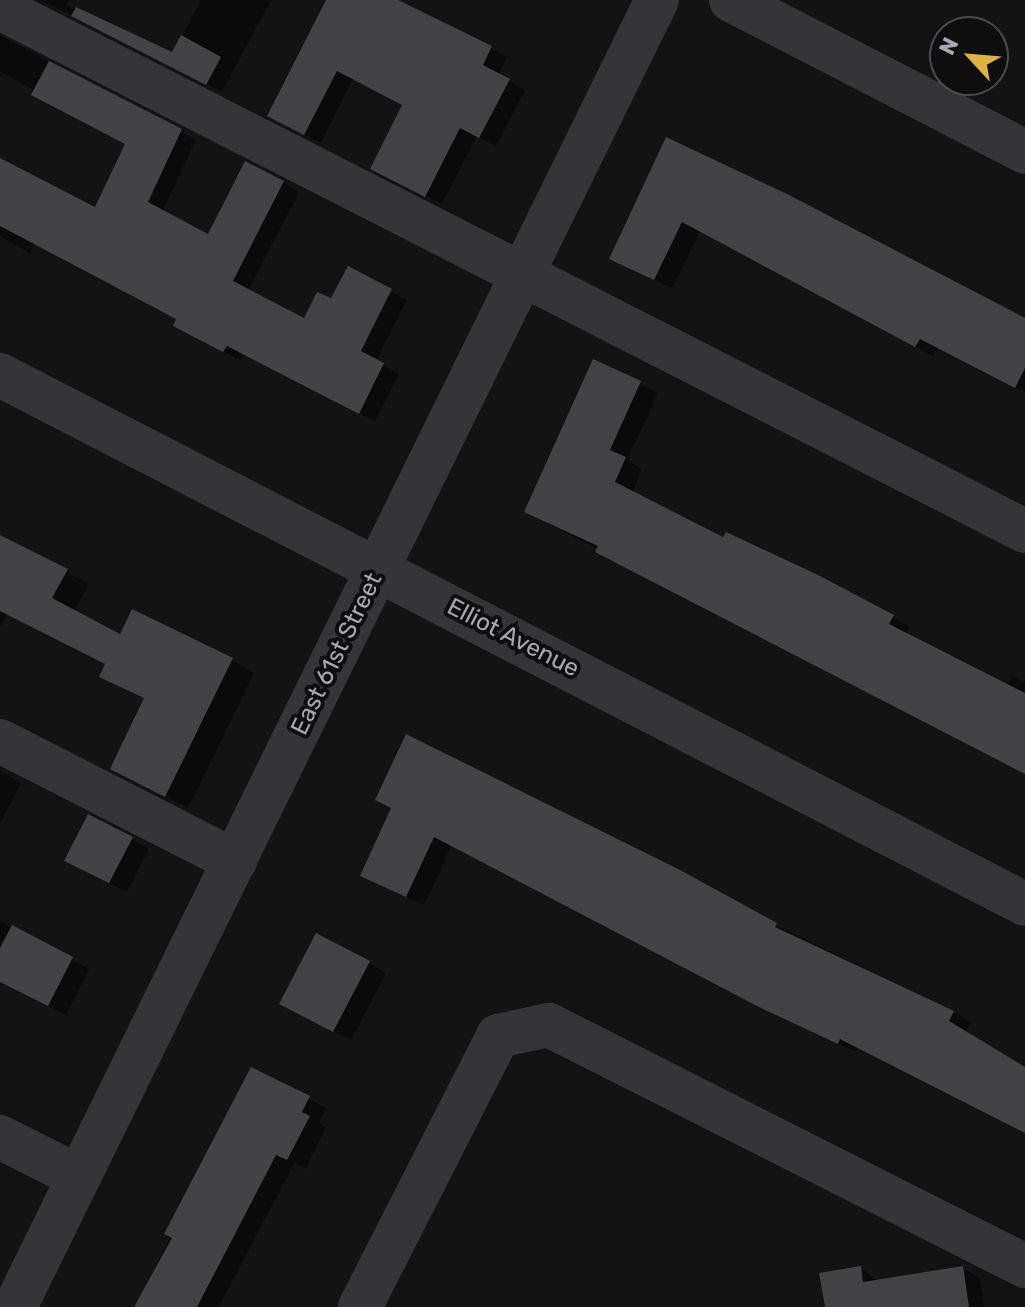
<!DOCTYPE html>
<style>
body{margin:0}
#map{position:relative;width:1025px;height:1307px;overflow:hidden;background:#131314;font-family:Rubik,sans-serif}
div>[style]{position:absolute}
.shadow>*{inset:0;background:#0007}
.building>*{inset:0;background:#424347}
.minor>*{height:44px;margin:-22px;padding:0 22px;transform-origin:22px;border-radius:22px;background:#343538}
span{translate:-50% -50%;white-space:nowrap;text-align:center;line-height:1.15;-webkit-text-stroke:8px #0e0e0f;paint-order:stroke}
.street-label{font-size:24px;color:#a6a9b3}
.north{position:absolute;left:929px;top:16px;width:80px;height:80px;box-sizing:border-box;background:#0e0e0f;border:2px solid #4b4c51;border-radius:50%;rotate:296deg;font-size:22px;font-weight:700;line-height:32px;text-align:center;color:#a6a9b3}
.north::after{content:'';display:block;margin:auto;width:28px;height:36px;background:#dcb243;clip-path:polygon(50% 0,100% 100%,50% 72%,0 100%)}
</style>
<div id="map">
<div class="shadow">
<div style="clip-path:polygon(41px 0,69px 0,66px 5px,173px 55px,201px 0,271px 0,222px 92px)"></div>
<div style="clip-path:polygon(328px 0,395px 0,507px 57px,498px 75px,525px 90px,496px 146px,477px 136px,442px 204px,389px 177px,405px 105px,353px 79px,321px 143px,286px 125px)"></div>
<div style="clip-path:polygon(0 35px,196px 140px,162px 212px,209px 237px,283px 183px,299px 192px,248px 291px,305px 320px,332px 301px,348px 269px,407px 300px,376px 361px,399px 374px,375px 421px,243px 354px,240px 360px,191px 334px,179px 319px,35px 243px,30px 253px,0 236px,0 160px,96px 210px,128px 143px,0 71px)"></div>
<div style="clip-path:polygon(667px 140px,1025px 320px,1025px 392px,938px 348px,933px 356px,700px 231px,672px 288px,629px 268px)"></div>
<div style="clip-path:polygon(594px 362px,658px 393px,627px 460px,642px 469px,632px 493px,724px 540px,819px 578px,910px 627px,906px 635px,1007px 686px,1012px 676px,1025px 683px,1025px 769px,543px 521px)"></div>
<div style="clip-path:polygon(0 538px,89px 584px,74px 612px,121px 636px,232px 660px,254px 673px,188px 808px,135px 781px,145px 699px,101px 676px,107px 665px,7px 614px,0 627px)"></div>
<div style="clip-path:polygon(0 771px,21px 783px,0 824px)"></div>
<div style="clip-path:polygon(393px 809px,776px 925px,953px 1012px,971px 1022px,966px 1032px,1025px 1069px,1025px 1131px,858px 1047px,856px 1052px,779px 1016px,452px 845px,424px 905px,380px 885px)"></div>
<div style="clip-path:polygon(132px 839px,149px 849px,127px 892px,84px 870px)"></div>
<div style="clip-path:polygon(0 921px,89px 969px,66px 1015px,0 980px)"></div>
<div style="clip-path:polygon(369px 963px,386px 973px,351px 1040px,299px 1013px)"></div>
<div style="clip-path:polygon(252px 1069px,326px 1108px,319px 1123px,326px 1127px,306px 1169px,294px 1163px,219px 1307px,136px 1307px)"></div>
<div style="clip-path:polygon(861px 1268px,879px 1282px,962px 1268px,980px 1278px,984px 1307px,827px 1307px)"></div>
</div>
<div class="building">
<div style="clip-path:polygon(326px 0,398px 0,492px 46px,483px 65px,510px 79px,479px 138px,460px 128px,425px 197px,370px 169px,402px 105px,337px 71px,304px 135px,267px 116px)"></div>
<div style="clip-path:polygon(76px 7px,172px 52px,181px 35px,221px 57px,206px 85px,71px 16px)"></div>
<div style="clip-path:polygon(49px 61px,182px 129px,148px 202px,208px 234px,245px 161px,284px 181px,233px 281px,304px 318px,317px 292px,331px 298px,348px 266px,392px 289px,361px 351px,384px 363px,359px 414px,227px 346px,223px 352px,173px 326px,176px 319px,0 226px,0 158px,95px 207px,125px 144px,31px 95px)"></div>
<div style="clip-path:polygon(666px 137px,789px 195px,1025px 318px,1025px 368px,1015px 388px,920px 339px,915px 347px,682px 222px,654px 280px,609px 259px)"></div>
<div style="clip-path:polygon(593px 359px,641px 381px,610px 450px,626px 457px,615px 482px,723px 537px,726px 532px,820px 576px,894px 615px,889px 624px,1025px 693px,1025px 774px,595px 552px,598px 546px,524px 512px)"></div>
<div style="clip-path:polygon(0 535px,68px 569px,52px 598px,120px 634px,132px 609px,233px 658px,165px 797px,110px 769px,144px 698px,99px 677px,105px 664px,0 611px)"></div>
<div style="clip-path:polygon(406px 734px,680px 870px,777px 923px,775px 927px,954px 1011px,949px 1021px,1025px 1067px,1025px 1133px,840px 1039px,838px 1044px,759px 1007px,434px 837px,406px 897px,360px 876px,391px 808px,375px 800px)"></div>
<div style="clip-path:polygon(88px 814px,133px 837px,109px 883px,64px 861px)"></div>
<div style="clip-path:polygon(12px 925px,73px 957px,48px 1006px,0 982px,0 948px)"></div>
<div style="clip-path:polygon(316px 933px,370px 961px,333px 1032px,279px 1004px)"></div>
<div style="clip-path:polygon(251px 1067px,310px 1096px,302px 1112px,310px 1116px,287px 1160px,276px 1155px,197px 1307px,134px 1307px,172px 1238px,164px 1234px)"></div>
<div style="clip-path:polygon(861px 1266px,863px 1282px,963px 1266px,969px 1307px,825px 1307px,819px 1273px)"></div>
</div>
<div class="minor">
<div style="left:731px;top:0;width:331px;rotate:27.3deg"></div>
<div style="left:0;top:8px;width:1151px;rotate:27.03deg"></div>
<div style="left:0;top:375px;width:1153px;rotate:27.3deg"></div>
<div style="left:0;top:741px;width:264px;rotate:27.1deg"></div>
<div style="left:0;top:1137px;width:86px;rotate:26.9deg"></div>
<div style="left:15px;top:1307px;width:1456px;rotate:-63.84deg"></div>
<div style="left:360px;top:1307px;width:304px;rotate:-63deg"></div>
<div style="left:498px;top:1036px;width:52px;rotate:-12.2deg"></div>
<div style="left:549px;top:1025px;width:534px;rotate:26.85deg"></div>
</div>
<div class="street-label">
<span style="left:513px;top:638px;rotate:27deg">Elliot Avenue</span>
<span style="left:337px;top:654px;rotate:-64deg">East 61st Street</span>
</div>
<div class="north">N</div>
</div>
